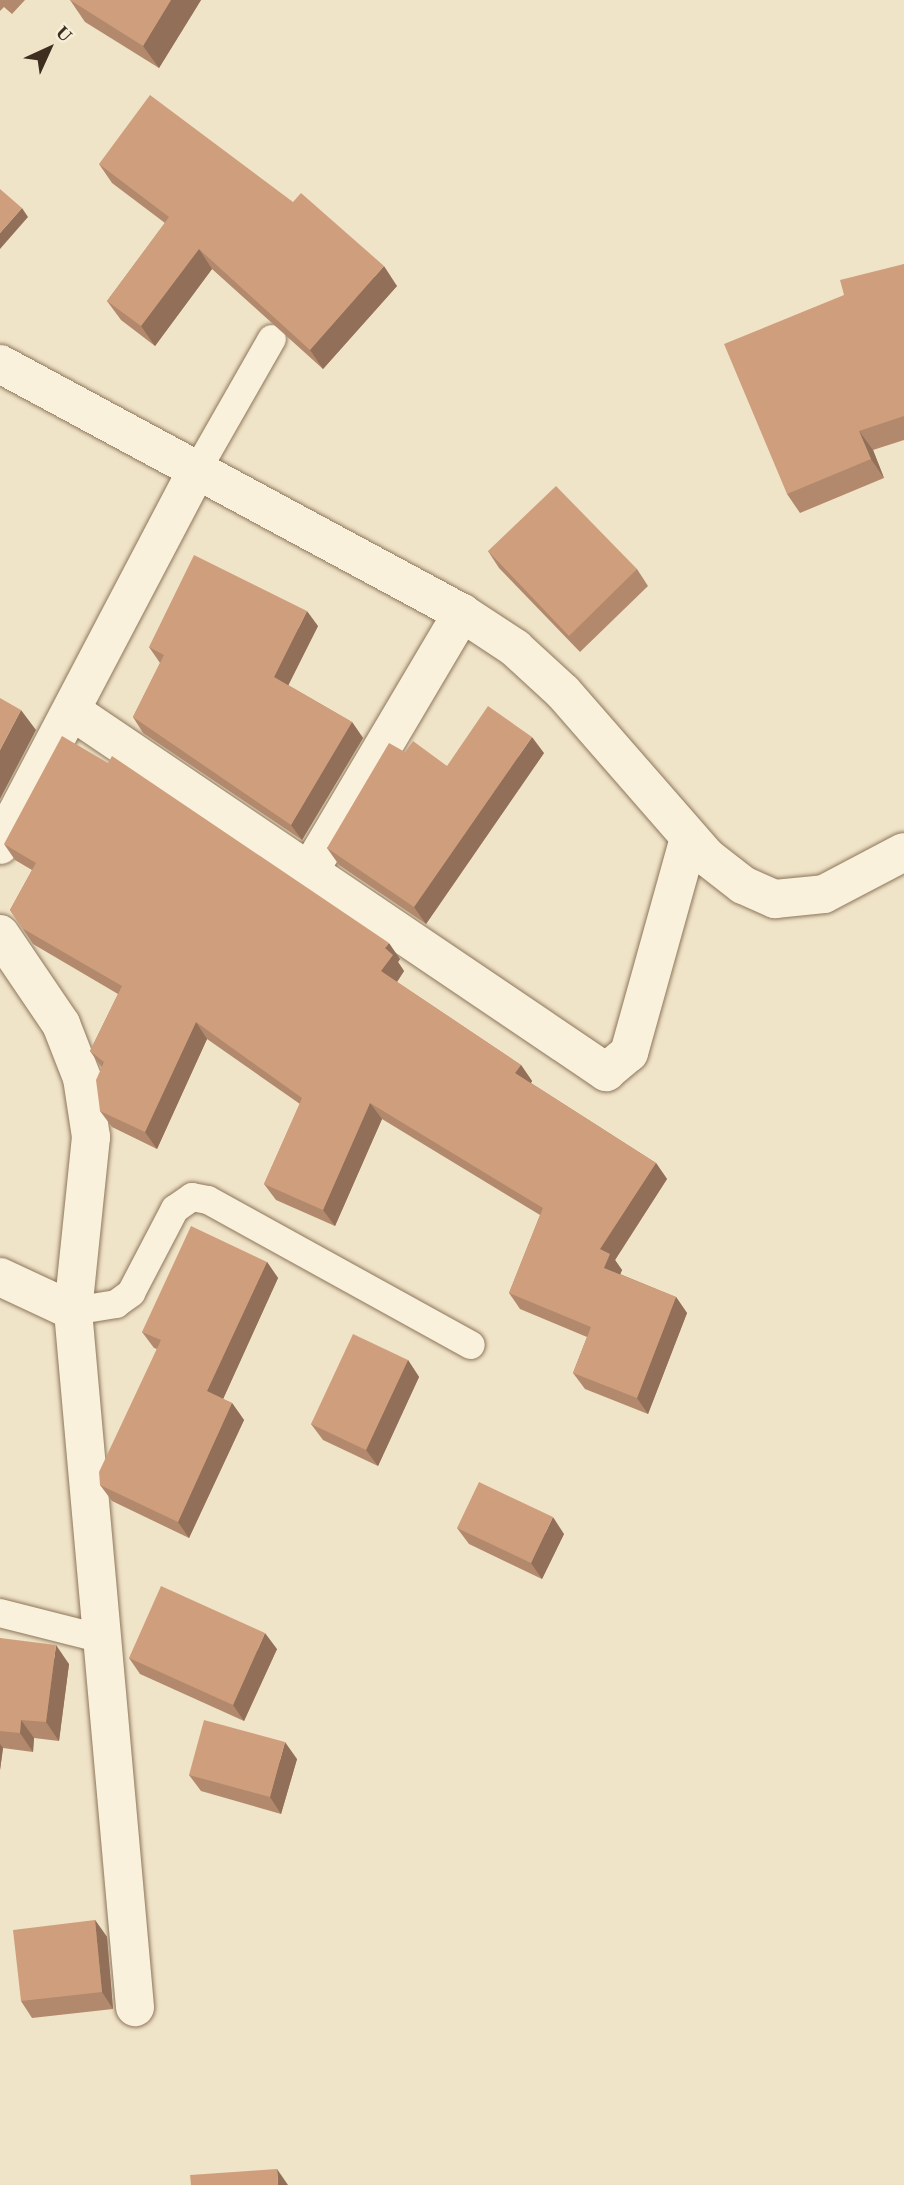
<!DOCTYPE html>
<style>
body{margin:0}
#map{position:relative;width:904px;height:2185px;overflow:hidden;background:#f0e4c8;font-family:"Times New Roman",serif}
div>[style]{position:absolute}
.roads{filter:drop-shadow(0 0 2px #8d765c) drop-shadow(0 0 2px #8d765c)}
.lane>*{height:28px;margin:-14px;padding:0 14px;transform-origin:14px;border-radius:14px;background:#faf1dc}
.street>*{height:38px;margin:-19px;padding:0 19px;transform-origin:19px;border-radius:19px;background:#faf1dc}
.secondary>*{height:38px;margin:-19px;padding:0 19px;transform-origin:19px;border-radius:19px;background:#faf1dc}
.wall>*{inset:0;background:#b2896c}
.shaded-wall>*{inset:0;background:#916f58}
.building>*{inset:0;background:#cf9f7d}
span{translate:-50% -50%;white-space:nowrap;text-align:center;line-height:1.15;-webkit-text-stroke:7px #f7eed8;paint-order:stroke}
.north{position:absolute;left:14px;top:14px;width:70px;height:70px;-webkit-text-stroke:5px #f7eed8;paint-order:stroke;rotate:45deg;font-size:19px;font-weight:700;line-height:28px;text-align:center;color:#3d2e20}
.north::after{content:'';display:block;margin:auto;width:24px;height:32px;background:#3d2e20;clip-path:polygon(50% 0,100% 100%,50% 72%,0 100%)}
</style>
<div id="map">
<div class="roads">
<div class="lane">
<div style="left:196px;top:472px;width:153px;rotate:-60.3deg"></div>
<div style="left:73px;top:1311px;width:44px;rotate:-9.2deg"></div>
<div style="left:116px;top:1304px;width:19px;rotate:-36deg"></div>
<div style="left:131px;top:1293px;width:95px;rotate:-62.4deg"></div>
<div style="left:175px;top:1209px;width:21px;rotate:-35deg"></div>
<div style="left:192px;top:1197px;width:16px;rotate:11deg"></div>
<div style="left:208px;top:1200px;width:300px;rotate:28.9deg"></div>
<div style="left:0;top:1613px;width:102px;rotate:14.2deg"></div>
</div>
<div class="street">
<div style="left:72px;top:711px;width:645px;rotate:34.06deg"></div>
<div style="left:606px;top:1072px;width:30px;rotate:-40deg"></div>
<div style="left:629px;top:1053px;width:223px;rotate:-74.4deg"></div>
<div style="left:0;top:845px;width:421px;rotate:-62.3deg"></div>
<div style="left:310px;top:870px;width:299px;rotate:-59.4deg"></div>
<div style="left:0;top:934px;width:109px;rotate:55.9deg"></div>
<div style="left:61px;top:1024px;width:58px;rotate:68.7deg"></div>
<div style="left:82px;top:1078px;width:60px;rotate:81.3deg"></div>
<div style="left:91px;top:1137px;width:175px;rotate:95.9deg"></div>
<div style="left:73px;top:1311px;width:699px;rotate:84.91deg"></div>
<div style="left:0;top:1277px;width:81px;rotate:25deg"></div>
</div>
<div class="secondary">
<div style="left:0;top:364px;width:525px;rotate:28.32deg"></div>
<div style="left:462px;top:613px;width:64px;rotate:33.4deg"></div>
<div style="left:515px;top:648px;width:65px;rotate:42.5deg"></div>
<div style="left:563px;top:692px;width:219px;rotate:48.9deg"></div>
<div style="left:707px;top:857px;width:46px;rotate:37.9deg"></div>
<div style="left:743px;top:885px;width:35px;rotate:24deg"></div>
<div style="left:775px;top:899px;width:49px;rotate:-5.8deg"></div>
<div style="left:824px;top:894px;width:90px;rotate:-27.7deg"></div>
</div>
</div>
<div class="wall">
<div style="clip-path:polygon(0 0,25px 0,12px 14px,4px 7px,0 11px)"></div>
<div style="clip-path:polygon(70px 0,201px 0,159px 68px,85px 22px)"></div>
<div style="clip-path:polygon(99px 164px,397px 286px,323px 369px,212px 269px,155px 346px,121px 320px,107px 301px,165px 223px,112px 183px)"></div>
<div style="clip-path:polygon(904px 264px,904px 440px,873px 450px,884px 478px,800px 513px,787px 494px,844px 295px)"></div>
<div style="clip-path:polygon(488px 551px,637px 569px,648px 586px,580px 652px,499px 568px)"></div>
<div style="clip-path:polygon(318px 626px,288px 685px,352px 722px,363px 738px,302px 840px,143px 733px,133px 717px,160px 663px,149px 647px)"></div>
<div style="clip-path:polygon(405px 752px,447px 766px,544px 753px,426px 924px,339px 865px,327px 848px)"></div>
<div style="clip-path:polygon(4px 844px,400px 959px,398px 962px,404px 971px,397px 982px,521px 1065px,532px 1081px,531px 1083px,656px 1163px,667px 1179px,615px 1260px,622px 1270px,620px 1274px,676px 1297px,687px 1313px,648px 1414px,585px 1389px,573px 1373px,587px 1337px,520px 1309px,509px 1293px,540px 1215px,382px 1119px,335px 1226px,276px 1200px,264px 1184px,300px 1104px,207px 1039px,157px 1149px,112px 1127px,100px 1111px,102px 1068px,90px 1051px,118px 994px,33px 944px,10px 910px,32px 870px,15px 860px)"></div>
<div style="clip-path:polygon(267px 1262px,278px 1278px,223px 1399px,232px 1403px,244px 1420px,189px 1538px,112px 1501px,100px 1485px,157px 1349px,154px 1348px,142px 1332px)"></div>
<div style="clip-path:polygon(408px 1360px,419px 1377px,378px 1466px,323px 1440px,311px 1424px)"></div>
<div style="clip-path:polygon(457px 1528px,564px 1534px,542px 1579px,469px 1544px)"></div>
<div style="clip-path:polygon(0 1638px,69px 1664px,59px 1741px,34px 1738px,33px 1752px,3px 1748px,0 1770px)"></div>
<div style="clip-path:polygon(277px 1649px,244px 1721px,140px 1674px,129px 1658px)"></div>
<div style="clip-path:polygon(297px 1759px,281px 1814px,201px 1791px,189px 1775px)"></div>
<div style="clip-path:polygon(95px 1920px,107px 1937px,113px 2009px,32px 2018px,21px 2001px)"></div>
</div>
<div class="shaded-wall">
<div style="clip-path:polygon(171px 0,201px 0,159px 68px,143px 46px)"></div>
<div style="clip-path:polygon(22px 208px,28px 217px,0 249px,0 233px)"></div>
<div style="clip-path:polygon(199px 249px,212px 269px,155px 346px,141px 326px)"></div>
<div style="clip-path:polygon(384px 266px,397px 286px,323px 369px,310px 350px)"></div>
<div style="clip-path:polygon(859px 431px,873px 450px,884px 478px,871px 459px)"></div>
<div style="clip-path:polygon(307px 611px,318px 626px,285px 692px,274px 677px)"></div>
<div style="clip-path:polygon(21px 710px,36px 730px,0 799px,0 750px)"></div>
<div style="clip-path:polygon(352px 722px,363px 738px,302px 840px,291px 825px)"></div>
<div style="clip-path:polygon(532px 737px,544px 753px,426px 924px,414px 907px)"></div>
<div style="clip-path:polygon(389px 943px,400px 959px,398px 962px,404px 971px,393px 988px,381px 971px,385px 948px)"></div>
<div style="clip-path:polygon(196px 1022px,207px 1039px,157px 1149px,145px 1132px)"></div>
<div style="clip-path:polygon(521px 1065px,532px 1081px,527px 1090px,515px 1073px)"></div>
<div style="clip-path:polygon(370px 1103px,382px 1119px,335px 1226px,323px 1210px)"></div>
<div style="clip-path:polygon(656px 1163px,667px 1179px,615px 1260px,622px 1270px,616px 1285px,604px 1268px,600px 1249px)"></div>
<div style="clip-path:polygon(267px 1262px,278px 1278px,219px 1408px,207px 1391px)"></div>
<div style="clip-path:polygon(676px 1297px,687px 1313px,648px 1414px,637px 1398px)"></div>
<div style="clip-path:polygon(408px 1360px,419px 1377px,378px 1466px,366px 1450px)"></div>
<div style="clip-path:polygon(232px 1403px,244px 1420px,189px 1538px,178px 1522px)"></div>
<div style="clip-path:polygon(553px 1517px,564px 1534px,542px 1579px,531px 1563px)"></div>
<div style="clip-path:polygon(265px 1633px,277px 1649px,244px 1721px,233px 1705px)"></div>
<div style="clip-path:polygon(56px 1645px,69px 1664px,59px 1741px,46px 1722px)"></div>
<div style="clip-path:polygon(21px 1720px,34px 1738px,33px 1752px,20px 1733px)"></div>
<div style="clip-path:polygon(285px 1742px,297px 1759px,281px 1814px,270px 1797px)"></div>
<div style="clip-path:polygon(0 1744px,3px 1748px,0 1770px)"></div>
<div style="clip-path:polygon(95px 1920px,107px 1937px,113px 2009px,102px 1992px)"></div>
<div style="clip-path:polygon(277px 2169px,288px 2185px,278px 2185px)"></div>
</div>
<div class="building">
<div style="clip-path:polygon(70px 0,171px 0,143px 46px)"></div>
<div style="clip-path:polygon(150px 95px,293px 202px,301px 193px,384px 266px,310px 350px,199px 249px,141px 326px,107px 301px,169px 217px,99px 164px)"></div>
<div style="clip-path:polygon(0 189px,22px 208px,0 233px)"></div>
<div style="clip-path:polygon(904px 264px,904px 416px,859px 431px,871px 459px,787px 494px,724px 344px,844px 295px,840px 280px)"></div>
<div style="clip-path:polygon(556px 486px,637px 569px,569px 636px,488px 551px)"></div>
<div style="clip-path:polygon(194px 555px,307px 611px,274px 677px,352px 722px,291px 825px,133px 717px,164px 655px,149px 647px)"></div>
<div style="clip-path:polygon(0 698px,21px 710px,0 750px)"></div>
<div style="clip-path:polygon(488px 706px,532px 737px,414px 907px,327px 848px,389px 743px,405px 752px,413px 741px,447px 766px)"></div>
<div style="clip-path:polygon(62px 736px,108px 763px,112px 756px,389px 943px,385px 948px,393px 955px,381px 971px,521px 1065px,515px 1073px,656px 1163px,600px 1249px,610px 1254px,604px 1268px,676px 1297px,637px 1398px,573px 1373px,591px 1327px,509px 1293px,543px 1208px,370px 1103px,323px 1210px,264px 1184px,302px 1098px,196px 1022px,145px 1132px,100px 1111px,96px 1080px,104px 1062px,90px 1051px,122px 986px,22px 928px,10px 910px,36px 863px,4px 844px)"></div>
<div style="clip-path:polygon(191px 1226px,267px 1262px,207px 1391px,232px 1403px,178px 1522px,100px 1485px,99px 1472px,161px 1340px,142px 1332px)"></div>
<div style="clip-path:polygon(353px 1334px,408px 1360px,366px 1450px,311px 1424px)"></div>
<div style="clip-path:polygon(479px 1482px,553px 1517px,531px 1563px,457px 1528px)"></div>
<div style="clip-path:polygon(161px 1586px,265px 1633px,233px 1705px,129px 1658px)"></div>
<div style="clip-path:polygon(0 1638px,56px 1645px,46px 1722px,21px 1720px,20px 1733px,0 1731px)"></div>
<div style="clip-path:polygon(204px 1720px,285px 1742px,270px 1797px,189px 1775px)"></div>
<div style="clip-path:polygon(95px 1920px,102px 1992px,21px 2001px,13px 1930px)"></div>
<div style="clip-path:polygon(277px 2169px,278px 2185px,191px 2185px,190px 2175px)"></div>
</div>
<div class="north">U</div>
</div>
